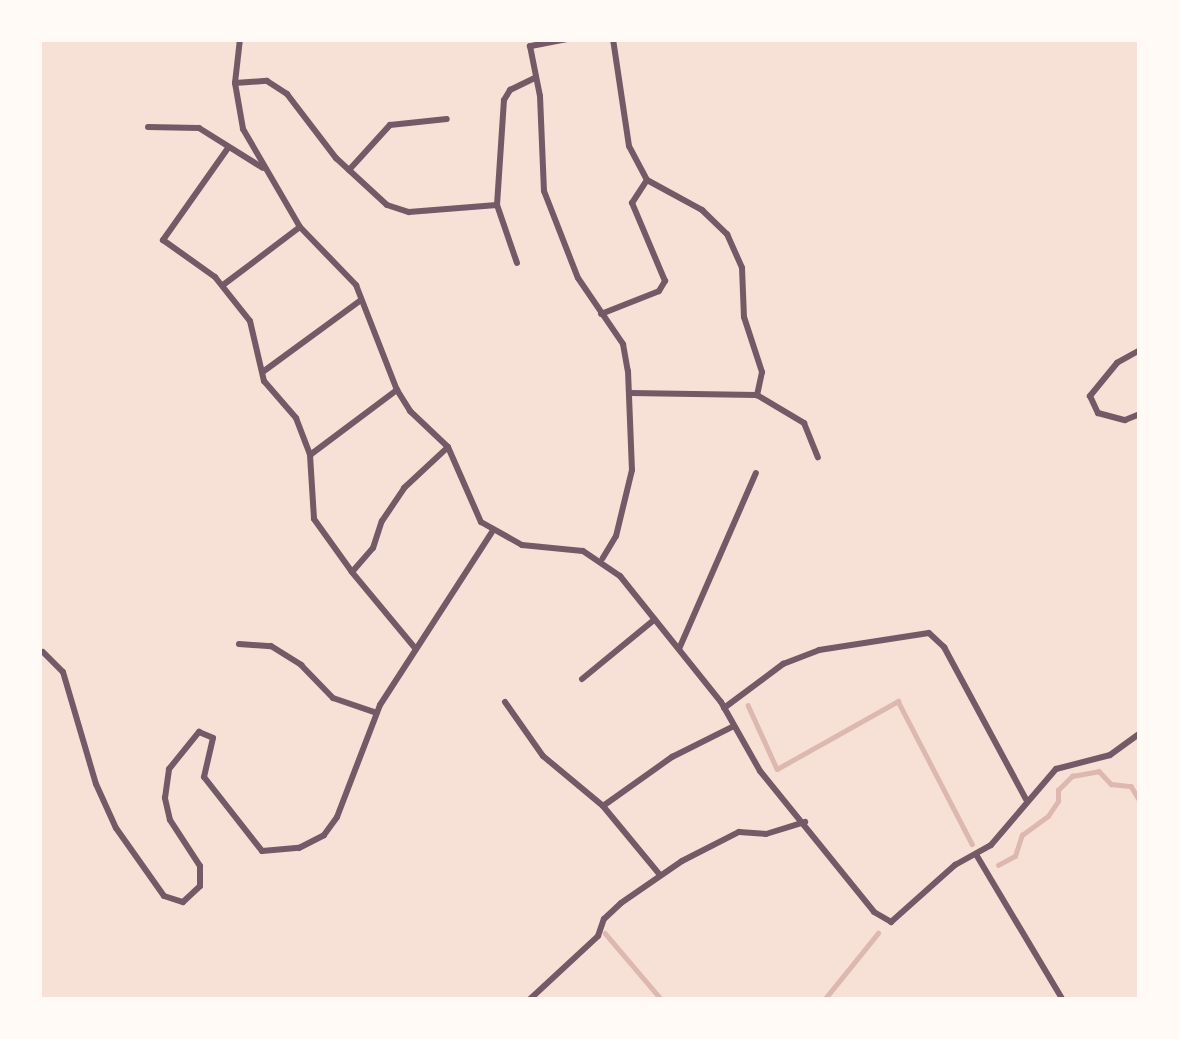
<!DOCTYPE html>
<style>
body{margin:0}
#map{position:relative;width:1179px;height:1039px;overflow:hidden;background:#f7e1d7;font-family:Spectral,serif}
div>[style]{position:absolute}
.stream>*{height:4.5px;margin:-2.25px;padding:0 2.25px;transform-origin:2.25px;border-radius:2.25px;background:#dcb8b0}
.minor>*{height:6px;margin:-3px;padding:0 3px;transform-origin:3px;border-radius:3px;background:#755966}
span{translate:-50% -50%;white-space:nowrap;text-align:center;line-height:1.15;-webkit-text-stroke:12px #fffaf5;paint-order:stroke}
.frame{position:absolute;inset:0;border:42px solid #fffaf5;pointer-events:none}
</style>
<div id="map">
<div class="stream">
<div style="left:748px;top:705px;width:70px;rotate:65.6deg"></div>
<div style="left:777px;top:769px;width:139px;rotate:-29.3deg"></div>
<div style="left:898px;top:701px;width:161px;rotate:62.6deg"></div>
<div style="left:998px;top:865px;width:19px;rotate:-28deg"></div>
<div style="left:1015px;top:856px;width:22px;rotate:-72deg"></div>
<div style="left:1022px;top:835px;width:32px;rotate:-36deg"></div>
<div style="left:1048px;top:816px;width:18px;rotate:-56deg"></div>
<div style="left:1058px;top:801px;width:11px;rotate:-90deg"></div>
<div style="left:1058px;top:790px;width:20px;rotate:-45deg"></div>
<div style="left:1072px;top:776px;width:27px;rotate:-10deg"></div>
<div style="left:1099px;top:771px;width:18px;rotate:47deg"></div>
<div style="left:1111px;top:784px;width:20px;rotate:6deg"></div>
<div style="left:1131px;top:786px;width:17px;rotate:59deg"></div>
<div style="left:605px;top:933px;width:88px;rotate:49.6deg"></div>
<div style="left:824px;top:1000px;width:86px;rotate:-51.1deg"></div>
</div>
<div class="minor">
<div style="left:240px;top:39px;width:44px;rotate:96.5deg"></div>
<div style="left:235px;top:83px;width:47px;rotate:80.1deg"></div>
<div style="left:243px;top:129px;width:113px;rotate:59.8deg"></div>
<div style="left:300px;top:227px;width:81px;rotate:46deg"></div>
<div style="left:356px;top:285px;width:113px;rotate:68.7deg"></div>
<div style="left:397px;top:390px;width:25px;rotate:58deg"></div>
<div style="left:410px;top:411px;width:52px;rotate:43.5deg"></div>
<div style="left:448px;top:447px;width:82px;rotate:66.3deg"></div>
<div style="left:481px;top:522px;width:47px;rotate:29.3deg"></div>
<div style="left:522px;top:545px;width:61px;rotate:5.6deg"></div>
<div style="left:583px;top:551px;width:45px;rotate:34deg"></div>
<div style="left:620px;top:576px;width:161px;rotate:51.3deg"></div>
<div style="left:721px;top:702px;width:79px;rotate:60.5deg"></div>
<div style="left:760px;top:771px;width:181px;rotate:51deg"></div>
<div style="left:874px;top:912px;width:20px;rotate:30deg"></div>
<div style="left:891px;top:922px;width:86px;rotate:-41.7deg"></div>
<div style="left:955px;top:865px;width:41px;rotate:-29.1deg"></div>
<div style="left:991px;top:845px;width:100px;rotate:-49.5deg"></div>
<div style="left:1056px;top:769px;width:56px;rotate:-14.5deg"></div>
<div style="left:1110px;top:755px;width:37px;rotate:-36deg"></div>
<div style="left:567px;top:39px;width:38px;rotate:169deg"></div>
<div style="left:530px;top:46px;width:51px;rotate:78.7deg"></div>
<div style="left:540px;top:96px;width:95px;rotate:87.6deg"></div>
<div style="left:544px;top:191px;width:93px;rotate:68.7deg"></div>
<div style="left:578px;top:278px;width:80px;rotate:55.7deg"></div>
<div style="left:623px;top:344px;width:27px;rotate:80deg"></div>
<div style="left:628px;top:371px;width:99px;rotate:87.7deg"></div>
<div style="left:632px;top:470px;width:68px;rotate:103.6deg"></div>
<div style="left:616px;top:536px;width:26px;rotate:121deg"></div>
<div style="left:235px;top:83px;width:32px;rotate:-4deg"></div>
<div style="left:267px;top:81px;width:24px;rotate:33deg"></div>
<div style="left:287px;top:94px;width:81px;rotate:52.6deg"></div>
<div style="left:336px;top:158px;width:69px;rotate:42.7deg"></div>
<div style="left:387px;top:205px;width:23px;rotate:18deg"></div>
<div style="left:409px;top:212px;width:88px;rotate:-4.5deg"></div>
<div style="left:148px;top:127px;width:51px;rotate:1.1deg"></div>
<div style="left:199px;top:128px;width:75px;rotate:32deg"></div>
<div style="left:228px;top:148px;width:113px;rotate:125.2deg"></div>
<div style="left:163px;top:240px;width:64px;rotate:35.4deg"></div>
<div style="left:215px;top:277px;width:56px;rotate:51.5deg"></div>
<div style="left:250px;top:321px;width:62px;rotate:76.9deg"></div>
<div style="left:264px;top:381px;width:49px;rotate:49.1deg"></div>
<div style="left:296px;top:418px;width:40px;rotate:69deg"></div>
<div style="left:310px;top:455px;width:64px;rotate:86.4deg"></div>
<div style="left:314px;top:519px;width:65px;rotate:54.4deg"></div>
<div style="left:349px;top:170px;width:61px;rotate:-47.7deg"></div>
<div style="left:390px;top:125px;width:57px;rotate:-6deg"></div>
<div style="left:647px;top:180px;width:63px;rotate:28.6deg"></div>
<div style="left:702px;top:210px;width:35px;rotate:44deg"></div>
<div style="left:727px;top:234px;width:37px;rotate:66deg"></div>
<div style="left:742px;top:268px;width:49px;rotate:87.7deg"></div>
<div style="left:744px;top:317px;width:58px;rotate:71.9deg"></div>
<div style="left:762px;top:372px;width:24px;rotate:102deg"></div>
<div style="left:517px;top:263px;width:61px;rotate:-109deg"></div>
<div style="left:497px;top:205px;width:105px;rotate:-86.2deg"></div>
<div style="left:504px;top:100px;width:12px;rotate:-59deg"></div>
<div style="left:510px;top:90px;width:28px;rotate:-26deg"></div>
<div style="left:223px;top:285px;width:96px;rotate:-37deg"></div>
<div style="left:601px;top:314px;width:62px;rotate:-21.6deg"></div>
<div style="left:659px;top:291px;width:12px;rotate:-59deg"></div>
<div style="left:665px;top:281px;width:85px;rotate:-112.9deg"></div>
<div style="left:632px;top:203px;width:27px;rotate:-57deg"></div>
<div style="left:647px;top:180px;width:38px;rotate:-118deg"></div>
<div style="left:629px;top:146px;width:108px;rotate:-98.5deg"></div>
<div style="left:1140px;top:350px;width:26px;rotate:151deg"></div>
<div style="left:1117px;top:363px;width:43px;rotate:129.3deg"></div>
<div style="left:1090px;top:396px;width:19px;rotate:65deg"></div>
<div style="left:1098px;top:413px;width:28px;rotate:15deg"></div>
<div style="left:1125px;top:420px;width:16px;rotate:-22deg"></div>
<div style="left:264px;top:371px;width:120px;rotate:-36.2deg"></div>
<div style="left:630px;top:393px;width:127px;rotate:0.9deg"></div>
<div style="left:757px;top:395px;width:55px;rotate:30.8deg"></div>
<div style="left:804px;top:423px;width:37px;rotate:68deg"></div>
<div style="left:310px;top:455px;width:109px;rotate:-36.8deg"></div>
<div style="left:239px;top:644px;width:32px;rotate:4deg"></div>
<div style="left:271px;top:646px;width:36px;rotate:32deg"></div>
<div style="left:301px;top:665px;width:46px;rotate:45.9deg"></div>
<div style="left:333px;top:698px;width:46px;rotate:18.8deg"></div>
<div style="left:415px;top:648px;width:99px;rotate:-129.7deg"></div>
<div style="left:352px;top:572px;width:32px;rotate:-49deg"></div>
<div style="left:373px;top:548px;width:28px;rotate:-72deg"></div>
<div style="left:382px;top:521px;width:40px;rotate:-56deg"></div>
<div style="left:404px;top:488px;width:60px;rotate:-43deg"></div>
<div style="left:679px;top:649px;width:192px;rotate:-66.4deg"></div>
<div style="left:43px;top:652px;width:28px;rotate:45deg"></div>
<div style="left:63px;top:672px;width:117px;rotate:73.6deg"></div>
<div style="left:96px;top:784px;width:48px;rotate:65.6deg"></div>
<div style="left:116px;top:828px;width:83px;rotate:54.8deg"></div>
<div style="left:164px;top:896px;width:20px;rotate:18deg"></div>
<div style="left:183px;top:902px;width:23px;rotate:-43deg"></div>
<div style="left:200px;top:886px;width:20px;rotate:-90deg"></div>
<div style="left:200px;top:866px;width:55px;rotate:-123.1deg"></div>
<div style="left:170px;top:820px;width:23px;rotate:-103deg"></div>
<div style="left:165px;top:798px;width:29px;rotate:-82deg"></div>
<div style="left:169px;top:769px;width:48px;rotate:-51deg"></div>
<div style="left:199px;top:732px;width:15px;rotate:23deg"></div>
<div style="left:213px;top:738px;width:40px;rotate:103deg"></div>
<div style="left:204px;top:777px;width:94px;rotate:51.9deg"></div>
<div style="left:262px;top:851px;width:37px;rotate:-5deg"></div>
<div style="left:299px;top:848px;width:28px;rotate:-27deg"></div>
<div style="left:324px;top:835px;width:22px;rotate:-54deg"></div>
<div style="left:337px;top:817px;width:120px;rotate:-69deg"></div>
<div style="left:380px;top:705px;width:206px;rotate:-57.1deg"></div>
<div style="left:582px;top:679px;width:94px;rotate:-39.4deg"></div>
<div style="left:505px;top:702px;width:66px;rotate:54.9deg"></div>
<div style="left:543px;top:756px;width:78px;rotate:39.8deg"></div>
<div style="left:603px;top:806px;width:89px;rotate:50.4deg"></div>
<div style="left:724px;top:708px;width:74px;rotate:-36.7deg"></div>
<div style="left:783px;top:664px;width:39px;rotate:-21deg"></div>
<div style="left:819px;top:650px;width:111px;rotate:-8.8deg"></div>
<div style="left:929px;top:633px;width:21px;rotate:43deg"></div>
<div style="left:944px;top:647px;width:173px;rotate:61.7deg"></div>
<div style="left:603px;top:806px;width:85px;rotate:-35.4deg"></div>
<div style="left:672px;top:757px;width:69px;rotate:-26.6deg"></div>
<div style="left:977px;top:856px;width:168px;rotate:59.2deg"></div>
<div style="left:529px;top:1000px;width:94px;rotate:-42.8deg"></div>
<div style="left:598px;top:936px;width:18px;rotate:-71deg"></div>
<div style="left:604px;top:919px;width:23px;rotate:-43deg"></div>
<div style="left:621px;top:903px;width:74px;rotate:-34.5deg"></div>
<div style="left:682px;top:861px;width:64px;rotate:-27deg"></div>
<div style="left:739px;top:832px;width:27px;rotate:4deg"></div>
<div style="left:766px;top:834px;width:41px;rotate:-17.1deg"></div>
</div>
<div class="frame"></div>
</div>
